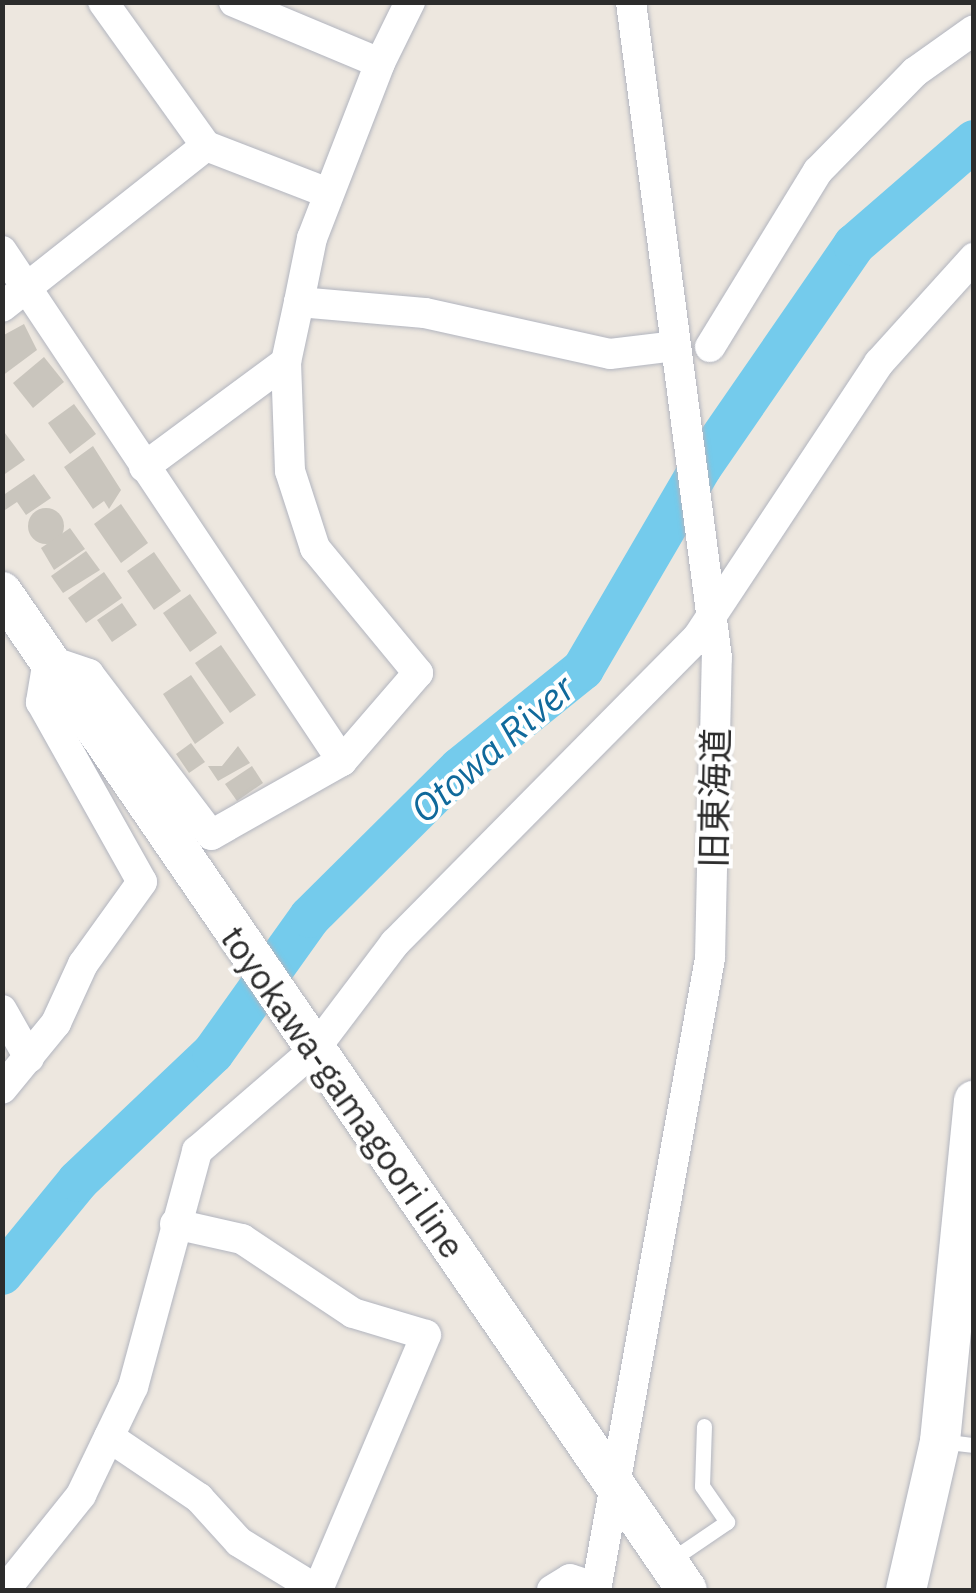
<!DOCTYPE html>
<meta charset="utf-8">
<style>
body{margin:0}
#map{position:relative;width:976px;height:1593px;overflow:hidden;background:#ede7df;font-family:"IBM Plex Sans","Noto Sans JP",sans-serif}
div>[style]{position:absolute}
.river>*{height:42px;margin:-21px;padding:0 21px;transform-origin:21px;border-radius:21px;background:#74cbec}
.building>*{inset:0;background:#c9c5bd}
.round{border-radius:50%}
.roads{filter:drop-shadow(0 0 2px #b2b5bf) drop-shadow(0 0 2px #b2b5bf)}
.service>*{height:15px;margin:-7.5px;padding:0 7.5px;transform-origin:7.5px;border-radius:7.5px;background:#fff}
.minor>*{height:30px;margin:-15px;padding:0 15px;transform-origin:15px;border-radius:15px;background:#fff}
.secondary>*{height:40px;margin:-20px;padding:0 20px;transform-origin:20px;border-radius:20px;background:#fff}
span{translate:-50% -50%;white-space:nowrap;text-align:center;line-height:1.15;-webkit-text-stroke:8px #fff;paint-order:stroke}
.street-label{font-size:35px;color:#2c2c2c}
.water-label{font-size:38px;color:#10699b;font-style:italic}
.frame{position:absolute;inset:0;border:5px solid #2c2c2c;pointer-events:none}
</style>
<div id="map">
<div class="river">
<div style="left:2px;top:1274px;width:120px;rotate:-50.7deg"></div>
<div style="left:78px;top:1181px;width:186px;rotate:-43.5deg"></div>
<div style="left:213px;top:1053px;width:167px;rotate:-54.5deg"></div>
<div style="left:310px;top:917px;width:211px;rotate:-44.8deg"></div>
<div style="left:460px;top:768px;width:158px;rotate:-38.8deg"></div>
<div style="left:583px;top:669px;width:234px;rotate:-59.7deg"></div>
<div style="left:701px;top:467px;width:270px;rotate:-55.4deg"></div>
<div style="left:854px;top:245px;width:159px;rotate:-40.9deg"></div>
</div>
<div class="building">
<div style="clip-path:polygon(24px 324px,37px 350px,2px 376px,2px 336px)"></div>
<div style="clip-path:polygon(44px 357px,64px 382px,33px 408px,13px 383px)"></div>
<div style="clip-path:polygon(74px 404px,96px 434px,70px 454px,48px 423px)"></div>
<div style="clip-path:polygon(2px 429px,25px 460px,2px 476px)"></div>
<div style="clip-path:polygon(93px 446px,121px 490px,109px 509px,104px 501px,93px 509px,64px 467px)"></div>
<div style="clip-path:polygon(34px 474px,51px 498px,26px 515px,17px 502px,2px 512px,2px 496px)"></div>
<div style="clip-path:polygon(121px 504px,148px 543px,121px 563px,94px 524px)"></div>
<div class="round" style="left:28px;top:508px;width:36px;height:36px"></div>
<div style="clip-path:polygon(70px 528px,85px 549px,54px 570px,41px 548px)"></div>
<div style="clip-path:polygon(86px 551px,100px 570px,63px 593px,51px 576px)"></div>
<div style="clip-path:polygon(154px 552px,181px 591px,154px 610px,127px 571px)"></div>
<div style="clip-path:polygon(104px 572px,122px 598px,86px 623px,68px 598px)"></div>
<div style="clip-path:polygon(190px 594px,217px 633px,190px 652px,163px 613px)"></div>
<div style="clip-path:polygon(122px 603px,137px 625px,112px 642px,97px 620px)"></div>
<div style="clip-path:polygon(221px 645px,256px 695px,230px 713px,195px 663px)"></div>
<div style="clip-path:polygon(191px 675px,224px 723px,195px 744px,163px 694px)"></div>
<div style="clip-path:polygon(191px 743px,205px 762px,189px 773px,176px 754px)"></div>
<div style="clip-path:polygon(238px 746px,250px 763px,218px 781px,208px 766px,222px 766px)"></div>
<div style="clip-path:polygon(252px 766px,263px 783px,237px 801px,225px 784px)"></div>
</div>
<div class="roads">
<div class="service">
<div style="left:940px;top:1441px;width:34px;rotate:7deg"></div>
<div style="left:671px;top:1560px;width:68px;rotate:-34.2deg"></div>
<div style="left:727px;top:1522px;width:44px;rotate:-124.8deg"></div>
<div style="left:702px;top:1486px;width:60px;rotate:-88.1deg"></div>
</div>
<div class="minor">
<div style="left:103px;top:2px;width:177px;rotate:54.4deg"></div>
<div style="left:206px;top:146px;width:131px;rotate:21.1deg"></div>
<div style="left:234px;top:2px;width:158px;rotate:22.7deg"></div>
<div style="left:380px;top:63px;width:68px;rotate:-63.8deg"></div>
<div style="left:380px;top:63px;width:188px;rotate:111.2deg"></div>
<div style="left:312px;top:238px;width:65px;rotate:101.5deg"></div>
<div style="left:299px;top:302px;width:126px;rotate:5deg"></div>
<div style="left:425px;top:313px;width:189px;rotate:12.5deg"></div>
<div style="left:610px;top:354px;width:65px;rotate:-7deg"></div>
<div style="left:2px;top:251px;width:613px;rotate:56.31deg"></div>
<div style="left:342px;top:761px;width:150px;rotate:150.5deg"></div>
<div style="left:211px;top:835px;width:202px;rotate:-127.2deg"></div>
<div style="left:89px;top:674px;width:43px;rotate:-161.1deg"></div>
<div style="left:48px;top:660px;width:43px;rotate:99.5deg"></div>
<div style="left:41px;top:702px;width:206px;rotate:60.7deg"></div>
<div style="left:142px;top:882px;width:101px;rotate:125.7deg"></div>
<div style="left:83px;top:964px;width:65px;rotate:114.6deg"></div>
<div style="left:56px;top:1023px;width:85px;rotate:129.3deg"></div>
<div style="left:2px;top:307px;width:260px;rotate:-38.3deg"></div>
<div style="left:710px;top:347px;width:206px;rotate:-58.5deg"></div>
<div style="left:818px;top:171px;width:139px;rotate:-45.6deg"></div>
<div style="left:915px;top:72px;width:72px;rotate:-35.4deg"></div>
<div style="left:286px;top:362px;width:109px;rotate:87.9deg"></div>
<div style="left:290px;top:471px;width:81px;rotate:72deg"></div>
<div style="left:315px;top:548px;width:162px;rotate:50.5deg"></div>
<div style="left:418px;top:673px;width:116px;rotate:130.8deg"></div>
<div style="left:144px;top:467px;width:177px;rotate:-36.5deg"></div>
<div style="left:286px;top:362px;width:61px;rotate:-77.8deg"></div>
<div style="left:2px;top:1010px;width:55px;rotate:60.6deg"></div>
<div style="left:175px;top:1224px;width:69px;rotate:12.6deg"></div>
<div style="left:242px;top:1239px;width:133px;rotate:33.7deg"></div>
<div style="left:353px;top:1313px;width:76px;rotate:16.8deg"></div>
<div style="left:426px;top:1335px;width:277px;rotate:113deg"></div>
<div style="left:109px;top:1437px;width:109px;rotate:34.1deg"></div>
<div style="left:199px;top:1498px;width:59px;rotate:47.7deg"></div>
<div style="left:239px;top:1542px;width:92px;rotate:31.6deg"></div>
<div style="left:5px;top:1590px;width:122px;rotate:-51.3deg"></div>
<div style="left:81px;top:1495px;width:120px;rotate:-64.3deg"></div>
<div style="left:133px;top:1387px;width:245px;rotate:-74.8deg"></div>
<div style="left:197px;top:1151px;width:155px;rotate:-40.8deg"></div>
<div style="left:314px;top:1050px;width:134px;rotate:-52.9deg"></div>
<div style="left:395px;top:943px;width:429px;rotate:-45.3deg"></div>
<div style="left:697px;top:638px;width:330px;rotate:-56.5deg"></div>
<div style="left:879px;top:363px;width:142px;rotate:-47.9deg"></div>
<div style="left:552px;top:1590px;width:21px;rotate:-31deg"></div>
<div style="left:570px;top:1579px;width:28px;rotate:18deg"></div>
<div style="left:596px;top:1590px;width:642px;rotate:-79.77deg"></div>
<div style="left:710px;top:958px;width:300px;rotate:-88.7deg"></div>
<div style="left:717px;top:658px;width:662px;rotate:-97.47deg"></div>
</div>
<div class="secondary">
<div style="left:2px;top:592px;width:1210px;rotate:55.54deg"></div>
<div style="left:906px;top:1590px;width:153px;rotate:-77.1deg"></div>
<div style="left:940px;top:1441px;width:342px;rotate:-84.3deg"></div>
</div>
</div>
<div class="street-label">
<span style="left:714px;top:798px;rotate:-89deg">旧東海道</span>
<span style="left:343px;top:1092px;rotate:55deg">toyokawa-gamagoori line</span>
</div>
<div class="water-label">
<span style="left:492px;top:748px;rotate:-41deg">Otowa River</span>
</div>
<div class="frame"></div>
</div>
